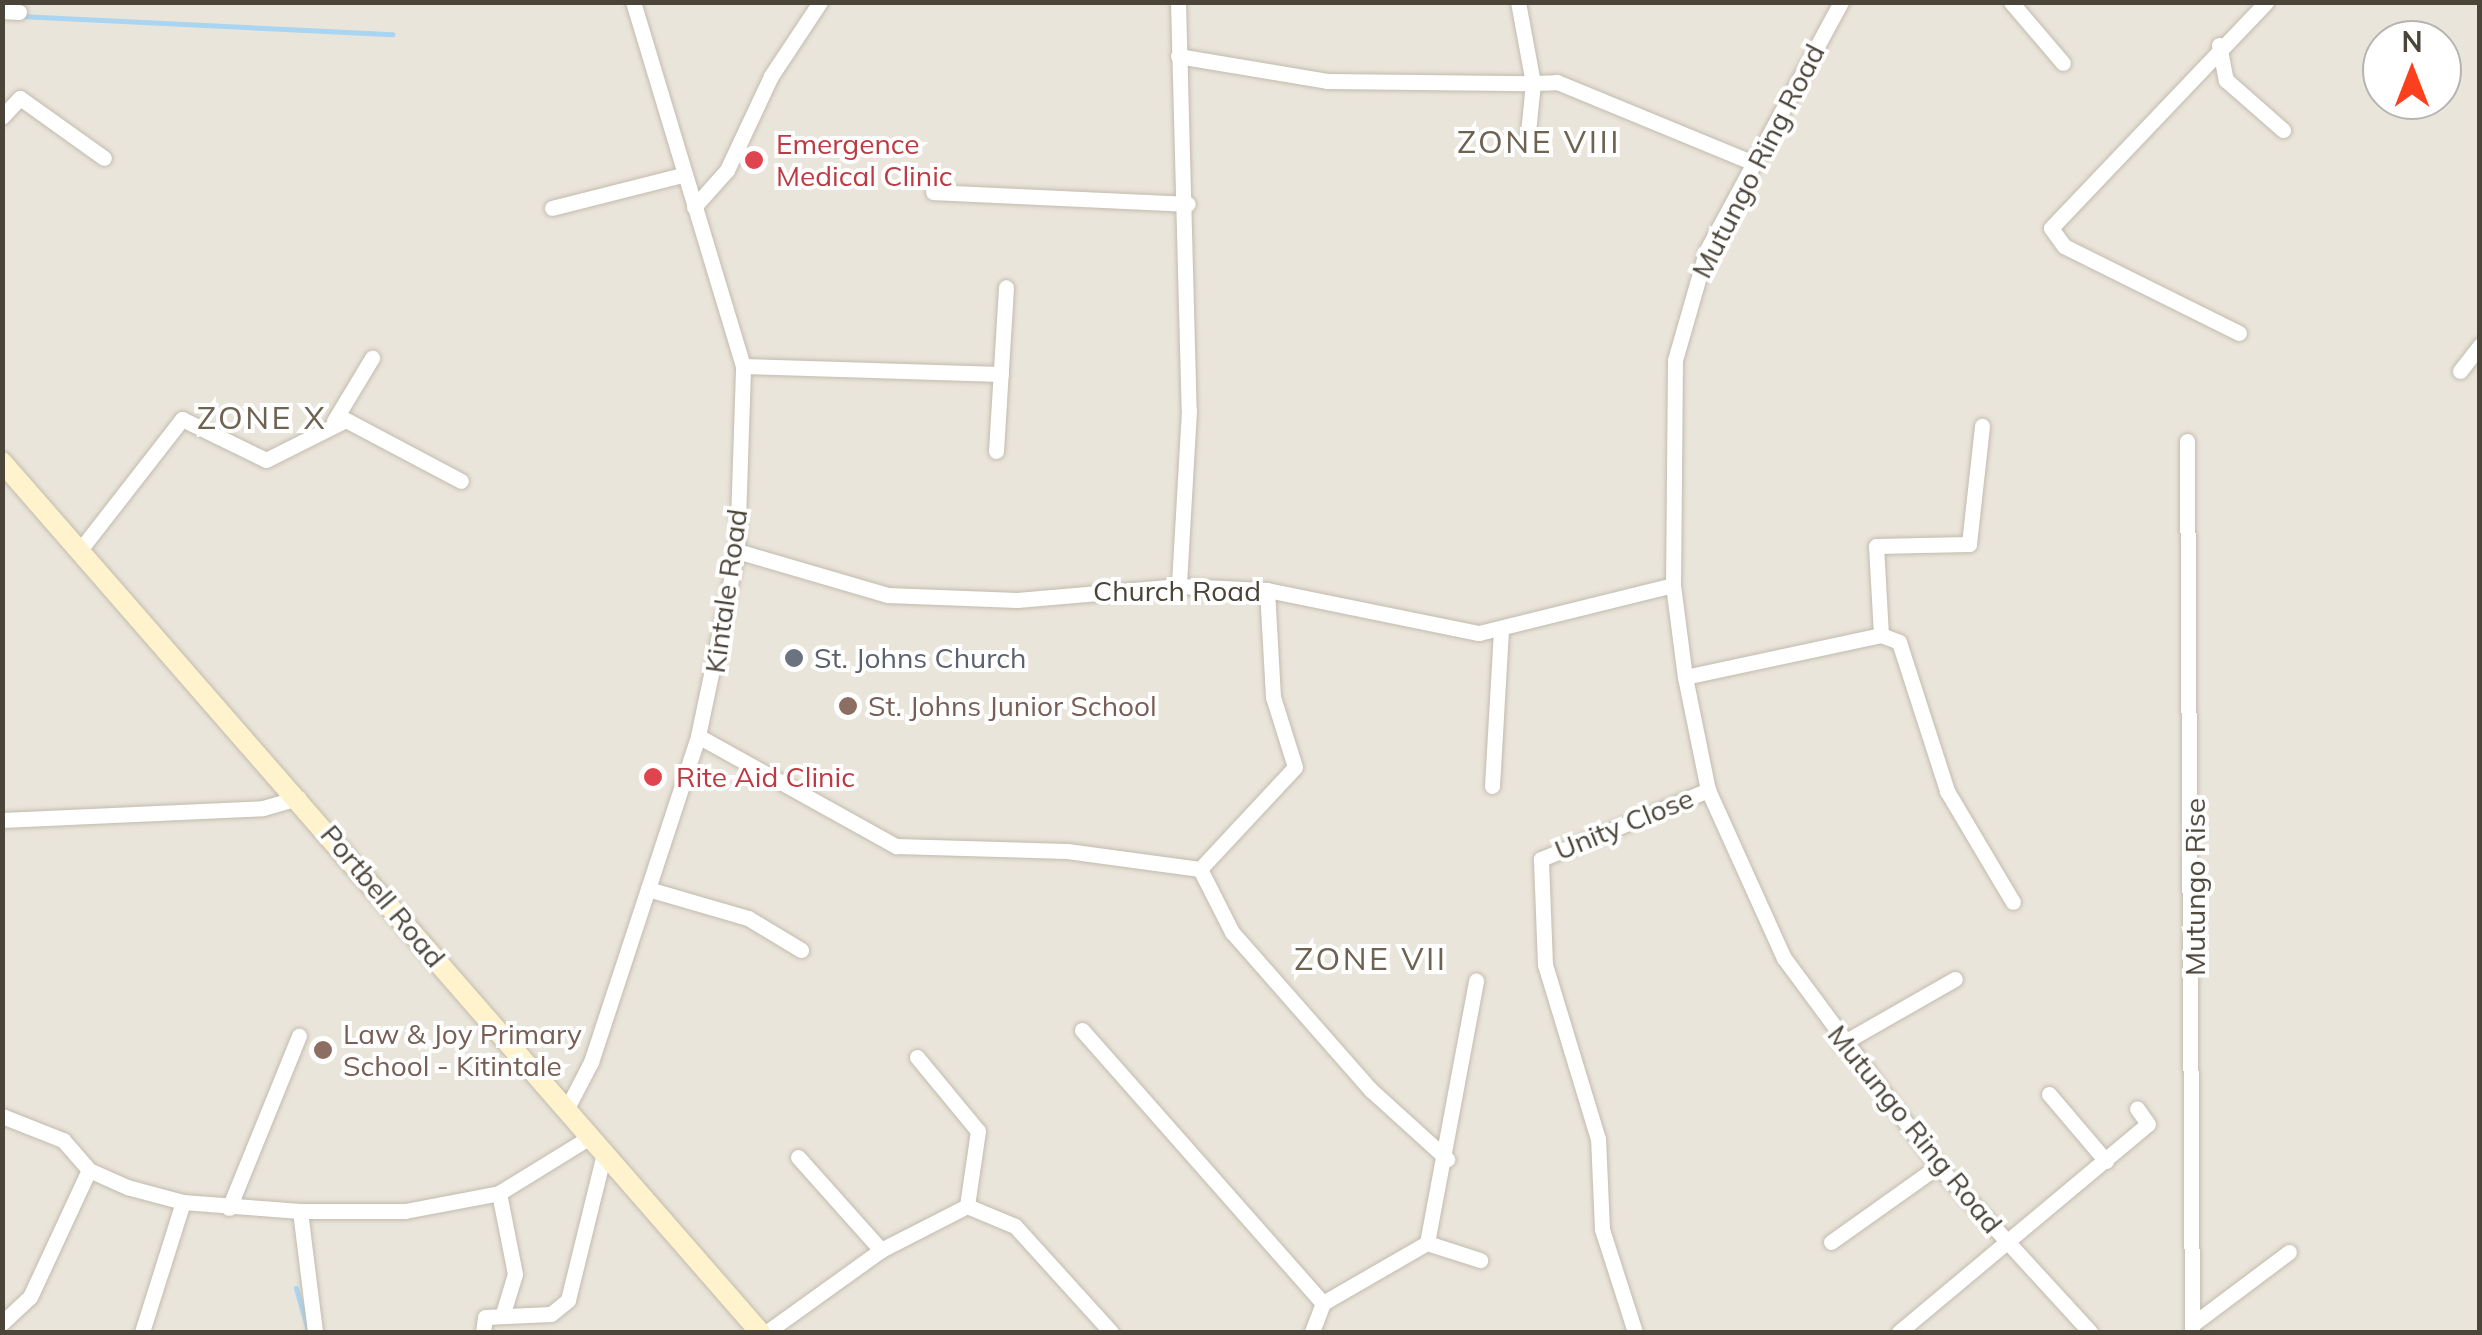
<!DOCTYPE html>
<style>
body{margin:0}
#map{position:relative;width:2482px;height:1335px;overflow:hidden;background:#f6f3ec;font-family:Mulish,sans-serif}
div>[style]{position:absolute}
.residential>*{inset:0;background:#eae5da}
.stream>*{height:5px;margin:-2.5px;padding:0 2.5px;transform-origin:2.5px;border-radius:2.5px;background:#a9d4f2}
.roads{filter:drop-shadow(0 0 2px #c2bbae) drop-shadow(0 0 2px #c2bbae)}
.minor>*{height:15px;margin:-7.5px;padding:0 7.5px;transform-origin:7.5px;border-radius:7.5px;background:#fff}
.secondary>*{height:20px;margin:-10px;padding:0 10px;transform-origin:10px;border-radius:10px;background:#fff3cd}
.dots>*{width:28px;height:28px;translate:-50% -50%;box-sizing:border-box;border:5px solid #fff;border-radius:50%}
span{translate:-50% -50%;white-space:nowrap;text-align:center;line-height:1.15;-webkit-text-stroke:8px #fff;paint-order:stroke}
.health-label{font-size:28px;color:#be3a42}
.left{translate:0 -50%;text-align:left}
.street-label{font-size:28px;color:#4b4439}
.worship-label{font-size:28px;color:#5b616d}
.education-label{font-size:28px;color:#785e54}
.quarter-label{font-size:32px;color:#6e6250;letter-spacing:2.5px}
.frame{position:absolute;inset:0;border:5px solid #4b4439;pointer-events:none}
.north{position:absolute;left:2362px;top:20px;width:100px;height:100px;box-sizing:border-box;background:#fff;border:2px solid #b7b4b0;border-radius:50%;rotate:0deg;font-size:28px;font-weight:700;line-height:40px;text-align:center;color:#4b4439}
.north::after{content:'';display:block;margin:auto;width:35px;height:45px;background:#fc3f1d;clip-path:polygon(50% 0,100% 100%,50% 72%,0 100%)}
</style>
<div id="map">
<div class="residential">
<div style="clip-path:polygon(evenodd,3px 3px,2479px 3px,2479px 1332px,3px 1332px,3px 3px,2382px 40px,2442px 40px,2442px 100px,2382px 100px,2382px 40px)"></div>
</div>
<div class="stream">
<div style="left:20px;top:16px;width:373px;rotate:2.8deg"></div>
<div style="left:296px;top:1288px;width:44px;rotate:74.1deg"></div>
</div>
<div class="roads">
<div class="minor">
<div style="left:1178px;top:2px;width:408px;rotate:88.5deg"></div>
<div style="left:1189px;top:410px;width:176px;rotate:93.3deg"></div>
<div style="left:1518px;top:2px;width:82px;rotate:79.5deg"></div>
<div style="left:1533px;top:83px;width:24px;rotate:-2deg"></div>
<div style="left:1557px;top:82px;width:210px;rotate:22.4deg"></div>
<div style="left:1841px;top:2px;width:284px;rotate:118.4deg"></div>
<div style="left:1706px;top:252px;width:112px;rotate:106deg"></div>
<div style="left:1675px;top:360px;width:225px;rotate:90.5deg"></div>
<div style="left:1673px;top:585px;width:93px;rotate:82.6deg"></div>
<div style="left:1685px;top:677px;width:115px;rotate:78.5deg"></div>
<div style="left:1708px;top:790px;width:184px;rotate:65.7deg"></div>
<div style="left:1784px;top:958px;width:259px;rotate:53.5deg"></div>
<div style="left:1938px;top:1166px;width:225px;rotate:47.5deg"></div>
<div style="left:2011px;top:2px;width:80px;rotate:49.6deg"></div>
<div style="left:2px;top:11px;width:17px;rotate:3deg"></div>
<div style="left:2219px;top:45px;width:36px;rotate:79deg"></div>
<div style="left:2226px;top:80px;width:76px;rotate:41.3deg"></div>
<div style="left:1178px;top:56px;width:151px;rotate:9.5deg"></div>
<div style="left:1327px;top:81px;width:206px;rotate:0.6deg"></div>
<div style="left:1533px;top:83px;width:59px;rotate:95.8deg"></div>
<div style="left:2px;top:117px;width:26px;rotate:-47deg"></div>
<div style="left:20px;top:98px;width:103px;rotate:35.5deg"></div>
<div style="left:933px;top:192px;width:255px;rotate:2.7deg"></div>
<div style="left:694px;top:207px;width:50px;rotate:-48.3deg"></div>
<div style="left:727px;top:170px;width:104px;rotate:-64.9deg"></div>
<div style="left:771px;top:76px;width:89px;rotate:-56.5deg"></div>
<div style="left:552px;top:208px;width:134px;rotate:-14.2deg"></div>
<div style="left:2239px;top:333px;width:195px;rotate:-153.6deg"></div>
<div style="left:2064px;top:246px;width:22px;rotate:-126deg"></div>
<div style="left:2051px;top:228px;width:312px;rotate:-46.4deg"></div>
<div style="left:743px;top:366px;width:258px;rotate:1.8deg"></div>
<div style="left:2460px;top:371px;width:33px;rotate:-52deg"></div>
<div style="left:334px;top:421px;width:74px;rotate:-58.9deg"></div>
<div style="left:2187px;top:441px;width:891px;rotate:89.68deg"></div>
<div style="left:996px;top:451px;width:164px;rotate:-86.5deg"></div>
<div style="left:80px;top:550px;width:166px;rotate:-52.1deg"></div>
<div style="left:182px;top:419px;width:93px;rotate:26deg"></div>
<div style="left:266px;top:460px;width:89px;rotate:-26.6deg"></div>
<div style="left:346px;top:420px;width:130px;rotate:27.9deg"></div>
<div style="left:737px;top:551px;width:156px;rotate:16.3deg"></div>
<div style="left:887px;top:595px;width:130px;rotate:2.2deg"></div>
<div style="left:1017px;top:600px;width:163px;rotate:-4.9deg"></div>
<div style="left:1179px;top:586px;width:88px;rotate:2.6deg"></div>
<div style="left:1267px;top:590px;width:216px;rotate:11.5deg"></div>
<div style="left:1479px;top:633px;width:200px;rotate:-13.9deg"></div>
<div style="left:1881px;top:635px;width:89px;rotate:-93.2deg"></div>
<div style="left:1876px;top:546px;width:93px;rotate:-1.2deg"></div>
<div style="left:1969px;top:544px;width:119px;rotate:-83.7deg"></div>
<div style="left:1685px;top:677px;width:200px;rotate:-12.1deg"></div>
<div style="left:1881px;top:635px;width:19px;rotate:21deg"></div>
<div style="left:1899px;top:642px;width:157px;rotate:72.1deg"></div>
<div style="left:1947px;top:791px;width:129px;rotate:59.3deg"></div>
<div style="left:698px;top:736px;width:227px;rotate:29.1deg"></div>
<div style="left:896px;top:846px;width:171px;rotate:1.7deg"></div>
<div style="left:1067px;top:851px;width:134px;rotate:7.7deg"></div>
<div style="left:1200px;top:869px;width:71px;rotate:63.1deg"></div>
<div style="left:1232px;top:932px;width:210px;rotate:48.7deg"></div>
<div style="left:1371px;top:1090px;width:103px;rotate:42.2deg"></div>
<div style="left:1492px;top:786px;width:154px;rotate:-86.7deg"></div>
<div style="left:2px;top:820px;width:261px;rotate:-2.6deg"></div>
<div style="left:263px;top:808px;width:37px;rotate:-16deg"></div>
<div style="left:1200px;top:869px;width:139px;rotate:-47deg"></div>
<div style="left:1295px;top:767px;width:73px;rotate:-107.4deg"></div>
<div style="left:1273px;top:697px;width:107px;rotate:-93.2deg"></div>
<div style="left:648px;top:889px;width:104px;rotate:16.2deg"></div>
<div style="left:748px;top:918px;width:62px;rotate:31.1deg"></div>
<div style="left:1082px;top:1030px;width:364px;rotate:48.6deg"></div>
<div style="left:1323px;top:1303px;width:31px;rotate:111deg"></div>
<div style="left:1841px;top:1044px;width:131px;rotate:-29.7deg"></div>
<div style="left:2049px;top:1094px;width:88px;rotate:49.6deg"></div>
<div style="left:566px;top:1110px;width:54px;rotate:-62.5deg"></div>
<div style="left:591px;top:1062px;width:343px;rotate:-71.8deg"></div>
<div style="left:698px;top:736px;width:189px;rotate:-78.1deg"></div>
<div style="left:737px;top:551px;width:185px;rotate:-88.1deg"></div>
<div style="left:743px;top:366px;width:380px;rotate:-106.8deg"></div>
<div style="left:2px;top:1116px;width:66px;rotate:21.5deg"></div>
<div style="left:63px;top:1140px;width:40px;rotate:49deg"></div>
<div style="left:89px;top:1170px;width:42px;rotate:24.1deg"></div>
<div style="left:127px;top:1187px;width:58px;rotate:15deg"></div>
<div style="left:183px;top:1202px;width:117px;rotate:4.4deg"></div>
<div style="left:300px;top:1211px;width:105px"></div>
<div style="left:405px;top:1211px;width:96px;rotate:-10.8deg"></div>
<div style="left:499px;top:1193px;width:107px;rotate:-31.6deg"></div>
<div style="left:798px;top:1157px;width:125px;rotate:48.3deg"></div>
<div style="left:499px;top:1193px;width:83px;rotate:78.8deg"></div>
<div style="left:515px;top:1274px;width:38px;rotate:107deg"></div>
<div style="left:967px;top:1206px;width:52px;rotate:22.6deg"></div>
<div style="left:1015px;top:1226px;width:143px;rotate:47.8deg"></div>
<div style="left:229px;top:1208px;width:186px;rotate:-67.9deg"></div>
<div style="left:300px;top:1211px;width:122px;rotate:82.9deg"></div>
<div style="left:1831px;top:1242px;width:131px;rotate:-35.4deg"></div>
<div style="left:1427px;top:1243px;width:56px;rotate:17.8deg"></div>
<div style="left:1323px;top:1303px;width:120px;rotate:-30deg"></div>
<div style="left:1427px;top:1243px;width:267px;rotate:-79.4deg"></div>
<div style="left:2px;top:1323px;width:38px;rotate:-43deg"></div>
<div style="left:30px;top:1297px;width:140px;rotate:-65.1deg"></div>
<div style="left:2193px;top:1324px;width:120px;rotate:-36.9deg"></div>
<div style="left:142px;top:1332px;width:136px;rotate:-72.5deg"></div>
<div style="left:483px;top:1332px;width:15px;rotate:-82deg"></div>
<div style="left:485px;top:1317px;width:66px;rotate:-2.6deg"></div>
<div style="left:551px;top:1314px;width:22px;rotate:-39deg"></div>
<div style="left:568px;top:1300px;width:151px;rotate:-76.2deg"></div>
<div style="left:767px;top:1332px;width:140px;rotate:-35.7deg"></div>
<div style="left:881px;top:1250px;width:97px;rotate:-27.1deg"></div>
<div style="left:967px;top:1206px;width:76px;rotate:-81.7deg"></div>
<div style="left:978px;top:1131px;width:96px;rotate:-129.5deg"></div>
<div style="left:1635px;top:1332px;width:108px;rotate:-107.8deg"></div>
<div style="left:1602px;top:1229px;width:90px;rotate:-92.5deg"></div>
<div style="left:1598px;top:1139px;width:182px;rotate:-106.9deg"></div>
<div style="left:1545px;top:965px;width:106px;rotate:-92.2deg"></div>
<div style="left:1541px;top:859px;width:181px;rotate:-22.4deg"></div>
<div style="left:1899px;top:1332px;width:324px;rotate:-39.9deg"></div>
<div style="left:2148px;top:1124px;width:19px;rotate:-125deg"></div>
</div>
<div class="secondary">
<div style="left:2px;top:462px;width:1154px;rotate:48.94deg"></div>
</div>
</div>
<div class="dots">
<div style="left:754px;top:160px;background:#e0444e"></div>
<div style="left:794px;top:658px;background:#6b7280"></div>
<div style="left:848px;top:706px;background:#8d6e63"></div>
<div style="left:653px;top:777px;background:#e0444e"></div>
<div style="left:323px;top:1050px;background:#8d6e63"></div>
</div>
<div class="health-label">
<span class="left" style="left:776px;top:160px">Emergence<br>Medical Clinic</span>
<span class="left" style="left:676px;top:777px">Rite Aid Clinic</span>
</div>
<div class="street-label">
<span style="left:1758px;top:161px;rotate:-63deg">Mutungo Ring Road</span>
<span style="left:726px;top:591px;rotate:-82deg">Kintale Road</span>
<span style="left:1177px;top:591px">Church Road</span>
<span style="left:1624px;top:824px;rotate:-22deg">Unity Close</span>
<span style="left:2195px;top:887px;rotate:-90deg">Mutungo Rise</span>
<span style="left:383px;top:896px;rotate:50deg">Portbell Road</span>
<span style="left:1915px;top:1129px;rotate:51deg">Mutungo Ring Road</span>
</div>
<div class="worship-label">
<span class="left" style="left:814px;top:658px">St. Johns Church</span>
</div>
<div class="education-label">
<span class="left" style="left:868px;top:706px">St. Johns Junior School</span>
<span class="left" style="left:343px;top:1050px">Law &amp; Joy Primary<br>School - Kitintale</span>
</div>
<div class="quarter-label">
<span style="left:1539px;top:141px">ZONE VIII</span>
<span style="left:262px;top:417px">ZONE X</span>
<span style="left:1371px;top:958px">ZONE VII</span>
</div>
<div class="frame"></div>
<div class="north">N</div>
</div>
